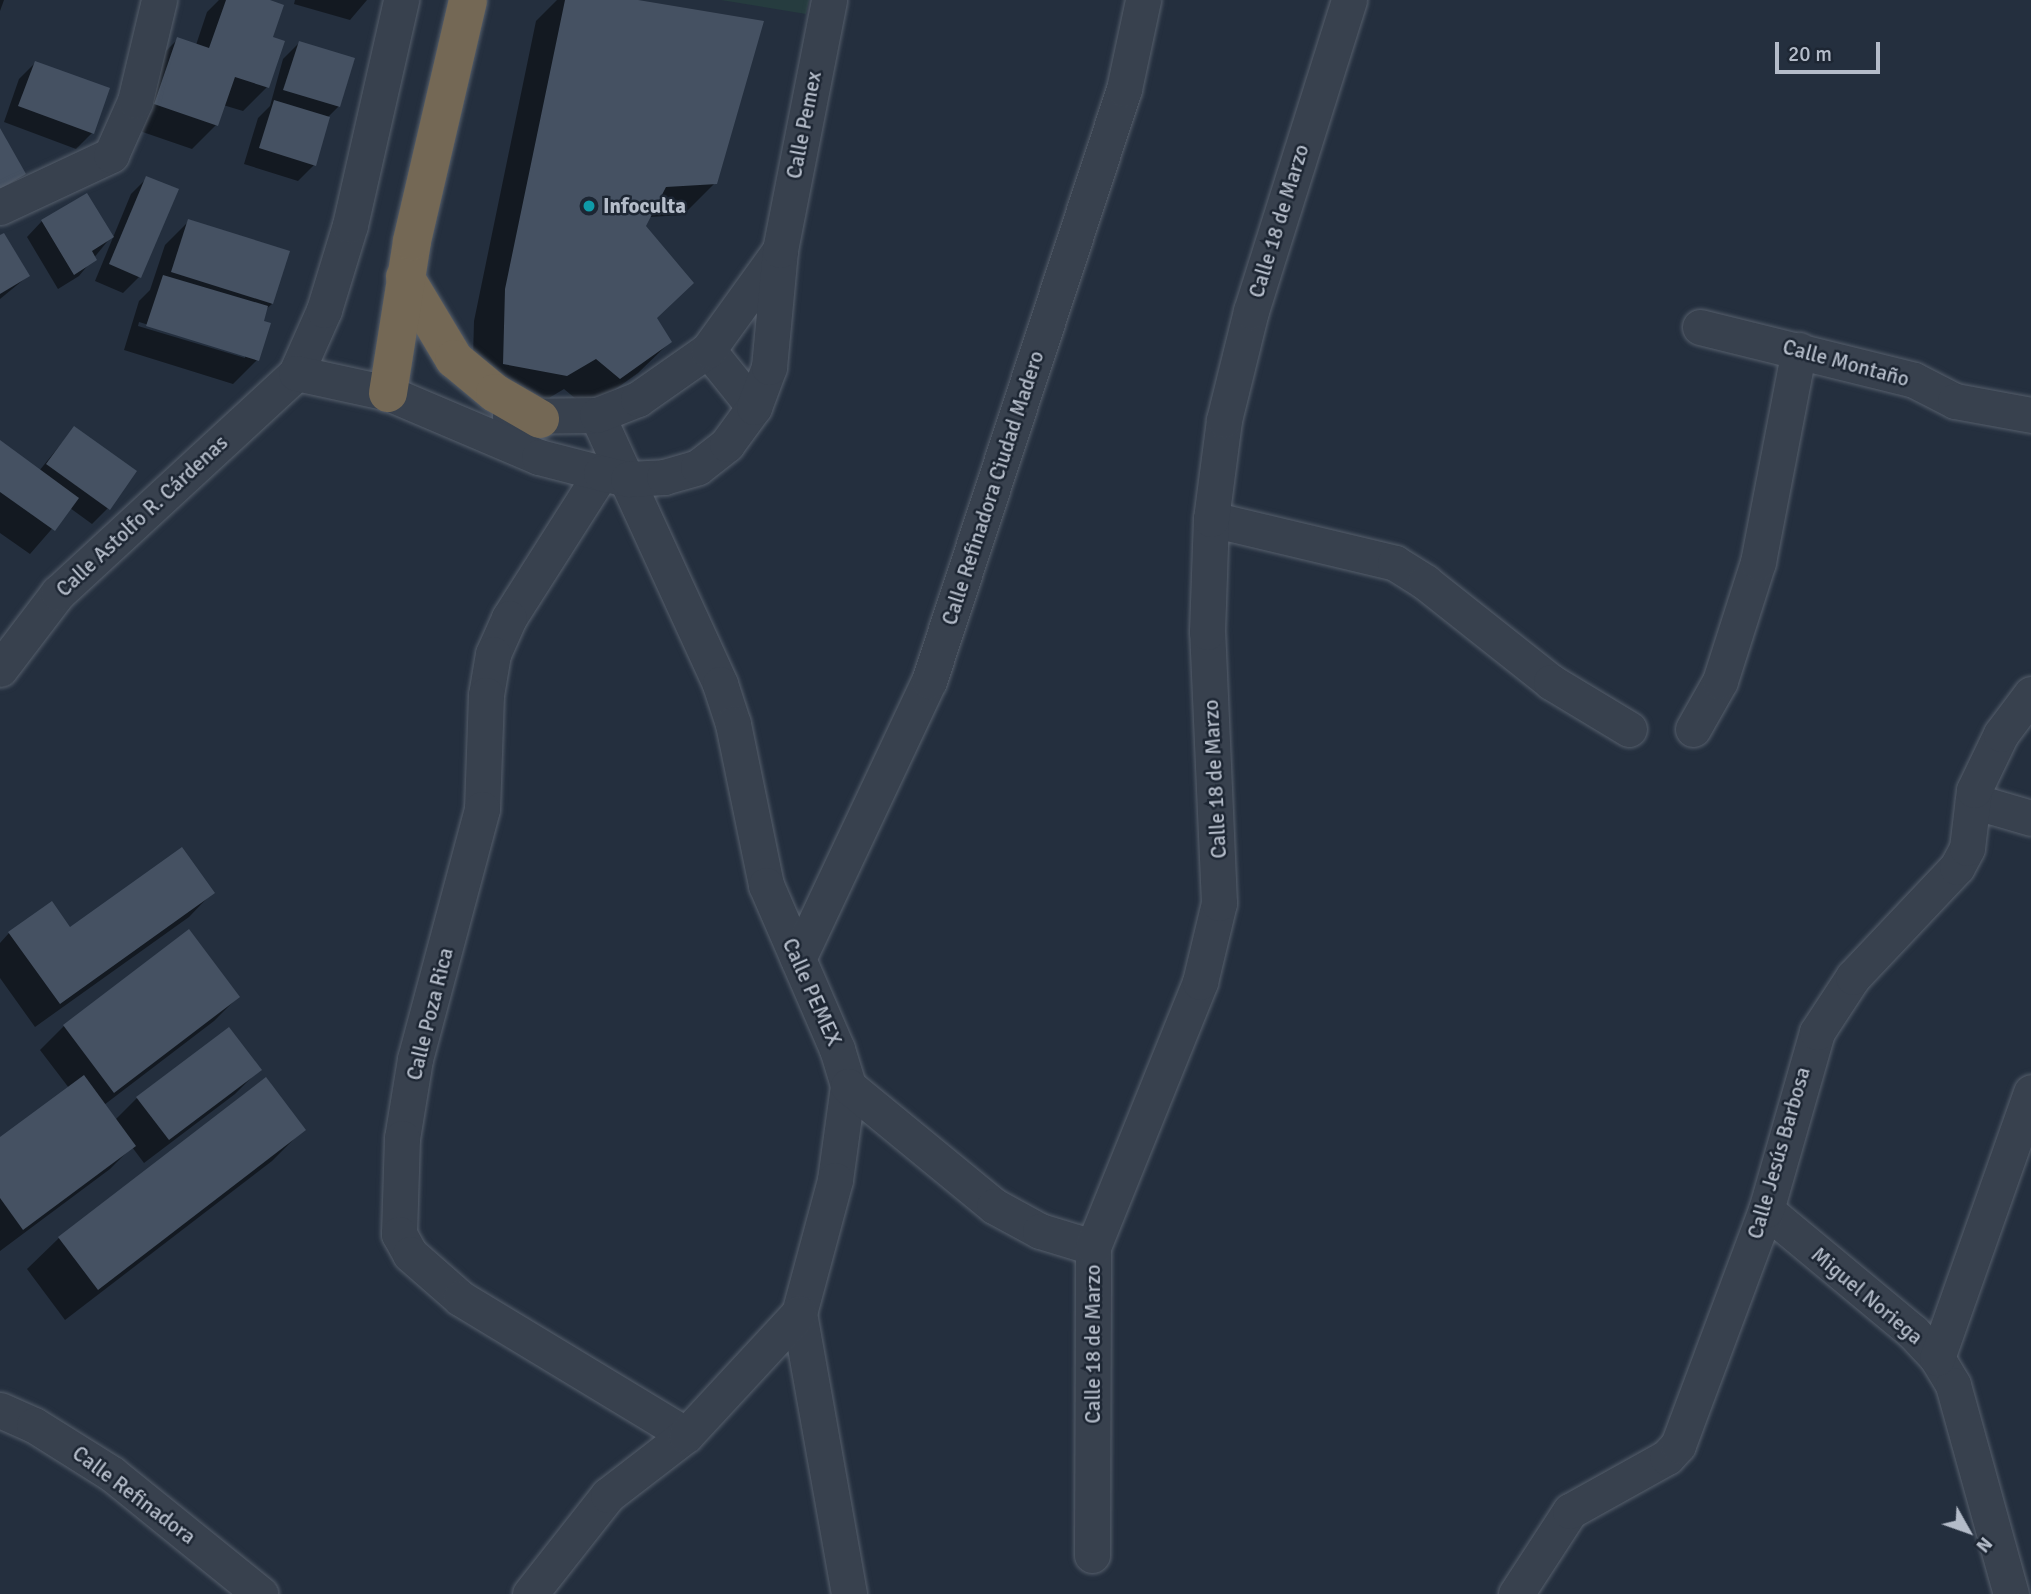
<!DOCTYPE html>
<meta charset="utf-8">
<style>
body{margin:0}
#map{position:relative;width:2031px;height:1594px;overflow:hidden;background:#242f3e;font-family:Signika,sans-serif}
div>[style]{position:absolute}
.green>*{inset:0;background:#263c3f}
.shadow>*{inset:0;background:#0007}
.building>*{inset:0;background:#455162}
.roads{filter:drop-shadow(0 0 2px #565f6c) drop-shadow(0 0 2px #565f6c)}
.minor>*{height:35px;margin:-17.5px;padding:0 17.5px;transform-origin:17.5px;border-radius:17.5px;background:#38414e}
.highway>*{height:38px;margin:-19px;padding:0 19px;transform-origin:19px;border-radius:19px;background:#746855}
.dots>*{width:19px;height:19px;translate:-50% -50%;box-sizing:border-box;border:4px solid #1d2633;border-radius:50%}
span{translate:-50% -50%;white-space:nowrap;text-align:center;line-height:1.15;-webkit-text-stroke:5px #1d2633;paint-order:stroke}
.street-label{font-size:21px;color:#b4bcc9}
.poi-label{font-size:21px;color:#b4bcc9;font-weight:700}
.left{translate:0 -50%;text-align:left}
.north{position:absolute;left:1933px;top:1496px;width:70px;height:70px;-webkit-text-stroke:5px #1d2633;paint-order:stroke;rotate:130deg;font-size:19px;font-weight:700;line-height:28px;text-align:center;color:#b4bcc9}
.north::after{content:'';display:block;margin:auto;width:24px;height:32px;background:#b4bcc9;clip-path:polygon(50% 0,100% 100%,50% 72%,0 100%)}
.scale{position:absolute;left:1775px;top:42px;width:105px;height:32px;box-sizing:border-box;border:4px solid #b4bcc9;border-top:0;padding-left:9px;font-size:21px;line-height:24px;white-space:nowrap;color:#b4bcc9;-webkit-text-stroke:5px #1d2633;paint-order:stroke}
</style>
<div id="map">
<div class="green">
<div style="clip-path:polygon(721px 0,809px 0,806px 14px)"></div>
</div>
<div class="shadow">
<div style="clip-path:polygon(0 0,4px 0,0 11px)"></div>
<div style="clip-path:polygon(219px 0,264px 0,271px 38px,282px 42px,267px 87px,243px 111px,223px 105px,216px 125px,192px 149px,131px 128px,154px 63px,178px 39px,196px 45px,207px 12px)"></div>
<div style="clip-path:polygon(295px 0,367px 0,350px 20px,294px 4px)"></div>
<div style="clip-path:polygon(557px 0,628px 0,715px 183px,683px 215px,649px 217px,644px 226px,655px 319px,670px 342px,638px 373px,588px 409px,564px 389px,534px 407px,472px 395px,474px 321px,536px 21px)"></div>
<div style="clip-path:polygon(299px 43px,339px 106px,327px 118px,314px 165px,298px 181px,244px 164px,258px 118px,270px 106px,283px 59px)"></div>
<div style="clip-path:polygon(35px 63px,92px 133px,76px 149px,4px 122px,19px 79px)"></div>
<div style="clip-path:polygon(147px 178px,139px 277px,123px 293px,95px 281px,131px 194px)"></div>
<div style="clip-path:polygon(42px 221px,111px 237px,79px 276px,58px 289px,27px 237px)"></div>
<div style="clip-path:polygon(evenodd,189px 221px,272px 304px,265px 310px,257px 360px,233px 384px,124px 350px,139px 301px,150px 290px,165px 245px,189px 221px,139px 322px,245px 354px,245px 358px,138px 326px,139px 322px)"></div>
<div style="clip-path:polygon(0 237px,28px 276px,0 299px)"></div>
<div style="clip-path:polygon(74px 428px,108px 508px,92px 524px,70px 508px,30px 554px,0 533px,0 443px,39px 471px)"></div>
<div style="clip-path:polygon(212px 893px,189px 917px,35px 1027px,0 978px,0 943px,9px 933px,70px 930px)"></div>
<div style="clip-path:polygon(238px 997px,214px 1021px,104px 1105px,115px 1120px,137px 1098px,259px 1070px,235px 1094px,144px 1163px,132px 1147px,110px 1169px,0 1251px,0 1139px,69px 1088px,40px 1050px,64px 1026px)"></div>
<div style="clip-path:polygon(304px 1129px,272px 1161px,65px 1320px,27px 1269px,59px 1238px)"></div>
</div>
<div class="building">
<div style="clip-path:polygon(226px 0,270px 0,284px 5px,273px 37px,285px 41px,269px 88px,235px 77px,218px 126px,154px 104px,177px 37px,209px 48px)"></div>
<div style="clip-path:polygon(565px 0,638px 0,764px 21px,717px 184px,666px 187px,646px 226px,694px 283px,657px 318px,672px 342px,620px 379px,596px 359px,567px 376px,503px 364px,505px 289px)"></div>
<div style="clip-path:polygon(299px 41px,355px 58px,340px 107px,283px 90px)"></div>
<div style="clip-path:polygon(35px 61px,110px 88px,94px 134px,18px 106px)"></div>
<div style="clip-path:polygon(274px 100px,330px 117px,316px 166px,259px 148px)"></div>
<div style="clip-path:polygon(0 128px,26px 174px,0 189px)"></div>
<div style="clip-path:polygon(146px 176px,179px 189px,141px 278px,109px 264px)"></div>
<div style="clip-path:polygon(87px 193px,114px 237px,92px 251px,97px 260px,74px 275px,41px 220px)"></div>
<div style="clip-path:polygon(188px 219px,290px 251px,273px 304px,171px 272px)"></div>
<div style="clip-path:polygon(4px 233px,30px 276px,0 294px,0 235px)"></div>
<div style="clip-path:polygon(163px 275px,268px 306px,264px 321px,271px 323px,259px 361px,146px 326px)"></div>
<div style="clip-path:polygon(74px 426px,137px 471px,110px 510px,46px 464px)"></div>
<div style="clip-path:polygon(0 440px,79px 498px,55px 531px,0 492px)"></div>
<div style="clip-path:polygon(182px 847px,215px 893px,60px 1004px,8px 932px,52px 901px,70px 927px)"></div>
<div style="clip-path:polygon(189px 929px,240px 997px,114px 1093px,63px 1025px)"></div>
<div style="clip-path:polygon(229px 1027px,262px 1070px,169px 1140px,136px 1097px)"></div>
<div style="clip-path:polygon(84px 1075px,136px 1146px,23px 1230px,0 1198px,0 1137px)"></div>
<div style="clip-path:polygon(266px 1077px,306px 1130px,98px 1290px,58px 1237px)"></div>
</div>
<div class="roads">
<div class="minor">
<div style="left:0;top:207px;width:123px;rotate:-25.1deg"></div>
<div style="left:111px;top:155px;width:59px;rotate:-66deg"></div>
<div style="left:135px;top:101px;width:104px;rotate:-76.6deg"></div>
<div style="left:1700px;top:327px;width:220px;rotate:13.9deg"></div>
<div style="left:1914px;top:380px;width:46px;rotate:27.1deg"></div>
<div style="left:1955px;top:401px;width:77px;rotate:10.4deg"></div>
<div style="left:708px;top:350px;width:73px;rotate:51.1deg"></div>
<div style="left:296px;top:373px;width:69px;rotate:-66deg"></div>
<div style="left:324px;top:310px;width:89px;rotate:-73deg"></div>
<div style="left:350px;top:225px;width:231px;rotate:-77.2deg"></div>
<div style="left:597px;top:415px;width:296px;rotate:65.4deg"></div>
<div style="left:720px;top:684px;width:42px;rotate:72deg"></div>
<div style="left:733px;top:724px;width:164px;rotate:78.4deg"></div>
<div style="left:766px;top:885px;width:179px;rotate:66.6deg"></div>
<div style="left:837px;top:1049px;width:39px;rotate:73deg"></div>
<div style="left:848px;top:1086px;width:95px;rotate:97.9deg"></div>
<div style="left:835px;top:1180px;width:138px;rotate:105.1deg"></div>
<div style="left:799px;top:1313px;width:285px;rotate:79.9deg"></div>
<div style="left:510px;top:416px;width:87px;rotate:-0.7deg"></div>
<div style="left:597px;top:415px;width:44px;rotate:-21.3deg"></div>
<div style="left:638px;top:399px;width:85px;rotate:-35deg"></div>
<div style="left:708px;top:350px;width:123px;rotate:-54.2deg"></div>
<div style="left:601px;top:473px;width:172px;rotate:122.4deg"></div>
<div style="left:509px;top:618px;width:39px;rotate:114deg"></div>
<div style="left:493px;top:654px;width:42px;rotate:99.7deg"></div>
<div style="left:486px;top:695px;width:114px;rotate:92deg"></div>
<div style="left:482px;top:809px;width:259px;rotate:105deg"></div>
<div style="left:415px;top:1059px;width:80px;rotate:99.3deg"></div>
<div style="left:402px;top:1138px;width:96px;rotate:91.8deg"></div>
<div style="left:399px;top:1234px;width:23px;rotate:61deg"></div>
<div style="left:410px;top:1254px;width:67px;rotate:41.3deg"></div>
<div style="left:460px;top:1298px;width:264px;rotate:31.2deg"></div>
<div style="left:1211px;top:519px;width:189px;rotate:13.4deg"></div>
<div style="left:1395px;top:563px;width:36px;rotate:32deg"></div>
<div style="left:1425px;top:582px;width:161px;rotate:38.4deg"></div>
<div style="left:1551px;top:682px;width:91px;rotate:31.1deg"></div>
<div style="left:0;top:669px;width:96px;rotate:-52.7deg"></div>
<div style="left:58px;top:593px;width:324px;rotate:-42.7deg"></div>
<div style="left:296px;top:373px;width:94px;rotate:12.3deg"></div>
<div style="left:388px;top:393px;width:164px;rotate:23deg"></div>
<div style="left:539px;top:457px;width:64px;rotate:14.5deg"></div>
<div style="left:601px;top:473px;width:28px;rotate:13deg"></div>
<div style="left:628px;top:479px;width:36px;rotate:-3deg"></div>
<div style="left:664px;top:477px;width:35px;rotate:-16deg"></div>
<div style="left:698px;top:467px;width:37px;rotate:-38deg"></div>
<div style="left:727px;top:444px;width:46px;rotate:-53.9deg"></div>
<div style="left:754px;top:407px;width:43px;rotate:-69.4deg"></div>
<div style="left:769px;top:367px;width:118px;rotate:-84.6deg"></div>
<div style="left:780px;top:250px;width:255px;rotate:-78.9deg"></div>
<div style="left:1693px;top:729px;width:55px;rotate:-60.6deg"></div>
<div style="left:1720px;top:681px;width:125px;rotate:-72.3deg"></div>
<div style="left:1758px;top:562px;width:216px;rotate:-79.1deg"></div>
<div style="left:1973px;top:801px;width:60px;rotate:16.3deg"></div>
<div style="left:798px;top:959px;width:307px;rotate:-64.8deg"></div>
<div style="left:929px;top:681px;width:623px;rotate:-71.77deg"></div>
<div style="left:1124px;top:89px;width:91px;rotate:-77.9deg"></div>
<div style="left:848px;top:1086px;width:189px;rotate:39.4deg"></div>
<div style="left:994px;top:1206px;width:52px;rotate:28.5deg"></div>
<div style="left:1040px;top:1231px;width:55px;rotate:16.8deg"></div>
<div style="left:1766px;top:1210px;width:191px;rotate:39.7deg"></div>
<div style="left:1913px;top:1332px;width:35px;rotate:47deg"></div>
<div style="left:1937px;top:1358px;width:31px;rotate:59deg"></div>
<div style="left:1953px;top:1385px;width:217px;rotate:74.5deg"></div>
<div style="left:1937px;top:1358px;width:282px;rotate:-70.5deg"></div>
<div style="left:0;top:1410px;width:37px;rotate:24deg"></div>
<div style="left:34px;top:1425px;width:92px;rotate:32.1deg"></div>
<div style="left:112px;top:1474px;width:191px;rotate:39deg"></div>
<div style="left:1092px;top:1555px;width:308px;rotate:-89.8deg"></div>
<div style="left:1093px;top:1247px;width:286px;rotate:-68deg"></div>
<div style="left:1200px;top:982px;width:81px;rotate:-76.5deg"></div>
<div style="left:1219px;top:903px;width:271px;rotate:-92.5deg"></div>
<div style="left:1207px;top:632px;width:113px;rotate:-88deg"></div>
<div style="left:1211px;top:519px;width:100px;rotate:-82.5deg"></div>
<div style="left:1224px;top:420px;width:112px;rotate:-76.1deg"></div>
<div style="left:1251px;top:311px;width:326px;rotate:-72.5deg"></div>
<div style="left:530px;top:1594px;width:126px;rotate:-51.8deg"></div>
<div style="left:608px;top:1495px;width:98px;rotate:-37.6deg"></div>
<div style="left:686px;top:1435px;width:166px;rotate:-47.2deg"></div>
<div style="left:1516px;top:1594px;width:99px;rotate:-57deg"></div>
<div style="left:1570px;top:1511px;width:111px;rotate:-29.1deg"></div>
<div style="left:1667px;top:1457px;width:16px;rotate:-47deg"></div>
<div style="left:1678px;top:1445px;width:251px;rotate:-69.5deg"></div>
<div style="left:1766px;top:1210px;width:185px;rotate:-74deg"></div>
<div style="left:1817px;top:1032px;width:66px;rotate:-56.8deg"></div>
<div style="left:1853px;top:977px;width:151px;rotate:-46.6deg"></div>
<div style="left:1957px;top:867px;width:21px;rotate:-62deg"></div>
<div style="left:1967px;top:848px;width:58px;rotate:-83.1deg"></div>
<div style="left:1974px;top:790px;width:62px;rotate:-64.3deg"></div>
<div style="left:2001px;top:734px;width:50px;rotate:-53.1deg"></div>
</div>
<div class="highway">
<div style="left:405px;top:277px;width:96px;rotate:59.1deg"></div>
<div style="left:454px;top:359px;width:53px;rotate:39.7deg"></div>
<div style="left:495px;top:393px;width:52px;rotate:30deg"></div>
<div style="left:388px;top:393px;width:154px;rotate:-81deg"></div>
<div style="left:412px;top:241px;width:247px;rotate:-76.9deg"></div>
</div>
</div>
<div class="dots">
<div style="left:589px;top:206px;background:#0f9aa8"></div>
</div>
<div class="street-label">
<span style="left:804px;top:125px;rotate:-79deg">Calle Pemex</span>
<span style="left:1279px;top:221px;rotate:-73deg">Calle 18 de Marzo</span>
<span style="left:1846px;top:363px;rotate:15deg">Calle Montaño</span>
<span style="left:993px;top:488px;rotate:-72deg">Calle Refinadora Ciudad Madero</span>
<span style="left:142px;top:516px;rotate:-43deg">Calle Astolfo R. Cárdenas</span>
<span style="left:1215px;top:779px;rotate:-93deg">Calle 18 de Marzo</span>
<span style="left:812px;top:992px;rotate:66deg">Calle PEMEX</span>
<span style="left:430px;top:1014px;rotate:-76deg">Calle Poza Rica</span>
<span style="left:1779px;top:1153px;rotate:-74deg">Calle Jesús Barbosa</span>
<span style="left:1867px;top:1296px;rotate:40deg">Miguel Noriega</span>
<span style="left:1093px;top:1344px;rotate:-90deg">Calle 18 de Marzo</span>
<span style="left:134px;top:1495px;rotate:37deg">Calle Refinadora</span>
</div>
<div class="poi-label">
<span class="left" style="left:603px;top:206px">Infoculta</span>
</div>
<div class="north">N</div>
<div class="scale">20 m</div>
</div>
